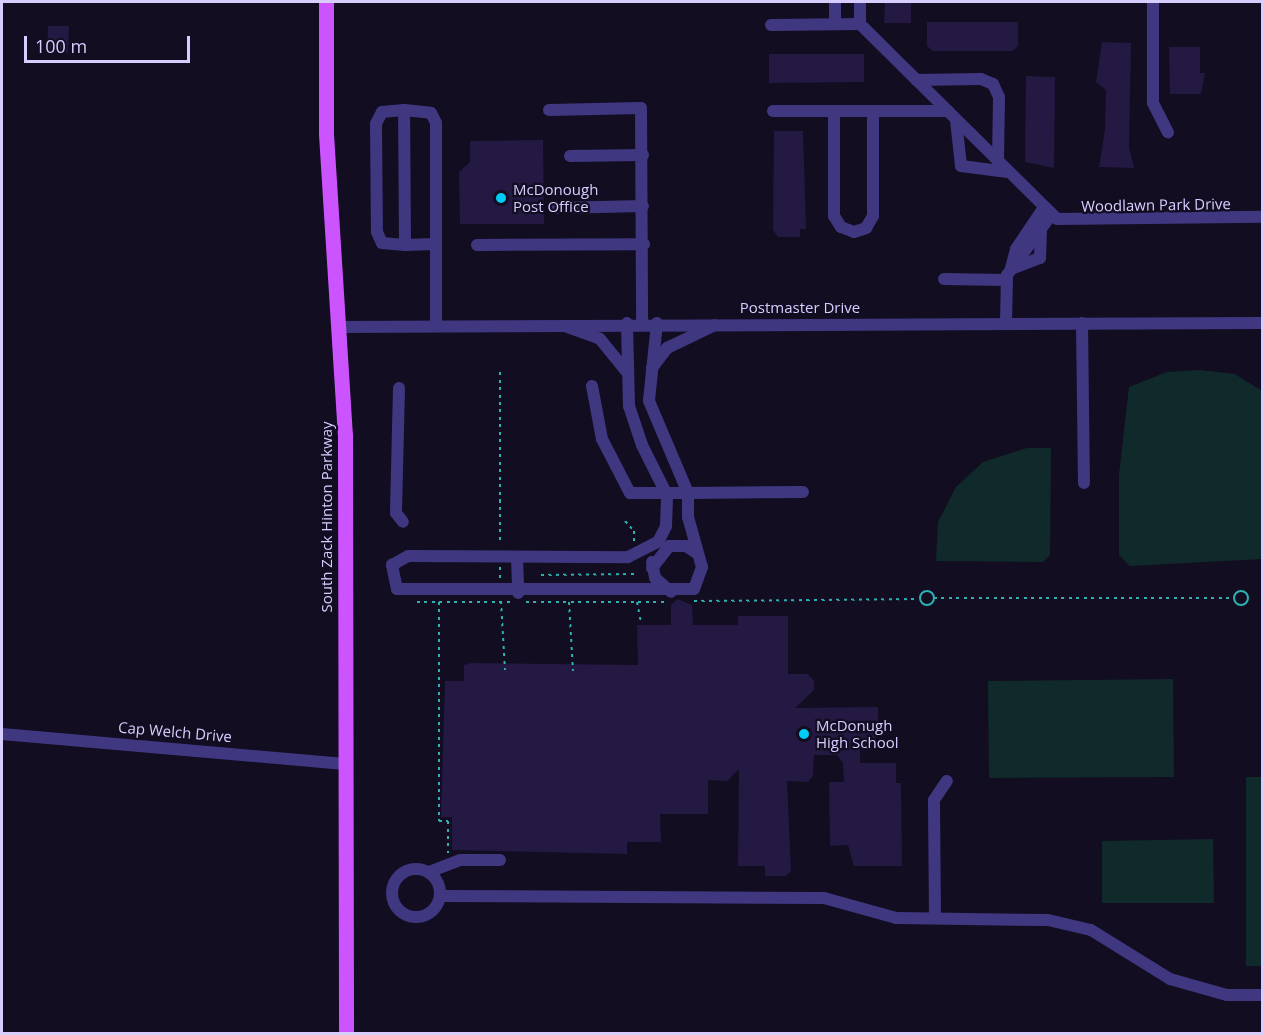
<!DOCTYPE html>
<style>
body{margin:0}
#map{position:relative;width:1264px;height:1035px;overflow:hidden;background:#120d21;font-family:"Open Sans",sans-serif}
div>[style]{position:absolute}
.green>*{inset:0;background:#102a2b}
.building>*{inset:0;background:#241942}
.path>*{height:2px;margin-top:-1px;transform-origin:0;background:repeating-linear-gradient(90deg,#2db1b3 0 3px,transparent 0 7.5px)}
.path>.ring{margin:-1px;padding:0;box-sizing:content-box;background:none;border:2px solid #2db1b3;border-radius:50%}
.minor>*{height:12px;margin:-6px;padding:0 6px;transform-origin:6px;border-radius:6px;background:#403781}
.minor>.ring{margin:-6px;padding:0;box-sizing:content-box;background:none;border:12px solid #403781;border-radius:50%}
.major>*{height:15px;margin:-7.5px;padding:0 7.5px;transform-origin:7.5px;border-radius:7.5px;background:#cc54ff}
.dots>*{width:16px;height:16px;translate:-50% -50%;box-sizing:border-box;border:3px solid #120d21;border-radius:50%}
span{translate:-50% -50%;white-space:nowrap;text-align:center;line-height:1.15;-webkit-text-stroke:4.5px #120d21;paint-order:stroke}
.poi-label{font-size:15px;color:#d7cdff}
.left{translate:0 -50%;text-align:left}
.street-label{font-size:15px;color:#d7cdff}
.frame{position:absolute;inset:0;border:3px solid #d7cdff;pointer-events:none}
.scale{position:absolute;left:24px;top:36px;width:166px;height:27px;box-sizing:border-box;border:3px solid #d7cdff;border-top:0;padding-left:8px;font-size:18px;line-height:21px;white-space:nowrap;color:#d7cdff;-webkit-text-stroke:4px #120d21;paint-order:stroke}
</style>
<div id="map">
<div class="green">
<div style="clip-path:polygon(1200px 370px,1235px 374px,1262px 391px,1262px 559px,1130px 566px,1119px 555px,1119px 475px,1129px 387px,1167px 372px)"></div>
<div style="clip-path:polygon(1027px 448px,1051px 448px,1050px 555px,1043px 562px,936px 561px,938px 522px,956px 487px,983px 462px)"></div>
<div style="clip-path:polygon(1173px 679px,1174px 777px,989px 778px,988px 681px)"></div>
<div style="clip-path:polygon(1246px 777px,1262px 777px,1262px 966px,1246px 966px)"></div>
<div style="clip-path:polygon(1213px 839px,1214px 903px,1102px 903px,1102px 841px)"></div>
</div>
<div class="building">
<div style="clip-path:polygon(885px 2px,911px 2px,911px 23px,884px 23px)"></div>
<div style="clip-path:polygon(927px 22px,1018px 22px,1018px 46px,1013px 51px,933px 51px,927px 46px)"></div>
<div style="clip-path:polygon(48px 26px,69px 26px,68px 53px,47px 52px)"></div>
<div style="clip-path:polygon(1102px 42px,1131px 43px,1129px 146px,1134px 168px,1099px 167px,1105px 130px,1106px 90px,1096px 82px)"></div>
<div style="clip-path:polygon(1169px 47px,1200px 47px,1200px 73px,1205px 73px,1201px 94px,1170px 94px)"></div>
<div style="clip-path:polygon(769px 54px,864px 54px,864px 82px,769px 83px)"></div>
<div style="clip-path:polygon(1026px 76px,1055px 77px,1054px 168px,1025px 162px)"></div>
<div style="clip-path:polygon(774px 131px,803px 131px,806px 229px,800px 229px,800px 237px,778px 237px,773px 230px)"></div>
<div style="clip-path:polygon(543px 140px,544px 224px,460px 224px,459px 172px,470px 162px,470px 141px)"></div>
<div style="clip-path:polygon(678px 599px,692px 605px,693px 625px,738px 625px,738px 616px,788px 616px,788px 674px,808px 674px,814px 681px,814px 690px,795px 708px,878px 707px,878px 722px,887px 722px,887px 731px,876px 731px,876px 746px,860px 746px,860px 763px,896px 763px,896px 783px,901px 783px,902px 866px,854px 866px,848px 845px,830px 846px,829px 782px,844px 782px,843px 763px,837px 755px,814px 755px,813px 776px,808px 782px,787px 781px,791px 871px,786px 876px,765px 876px,765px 866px,738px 866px,739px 769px,727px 781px,708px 780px,708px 814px,660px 814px,661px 842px,627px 842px,627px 854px,452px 850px,452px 817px,441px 817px,445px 681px,464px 681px,464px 665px,471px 663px,638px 665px,637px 625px,671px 625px,671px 605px)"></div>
</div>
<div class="path">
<div style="left:500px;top:372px;width:172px;rotate:90deg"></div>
<div style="left:625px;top:521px;width:13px;rotate:48deg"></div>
<div style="left:634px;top:531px;width:10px;rotate:90deg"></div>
<div style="left:500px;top:567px;width:12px;rotate:90deg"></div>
<div style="left:541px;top:575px;width:93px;rotate:-0.6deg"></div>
<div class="ring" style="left:1234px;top:591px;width:12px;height:12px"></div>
<div class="ring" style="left:920px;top:591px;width:12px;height:12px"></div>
<div style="left:934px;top:598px;width:300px"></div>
<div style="left:501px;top:601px;width:69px;rotate:86.7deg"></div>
<div style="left:694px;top:601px;width:225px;rotate:-0.5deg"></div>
<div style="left:417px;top:602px;width:95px"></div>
<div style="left:439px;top:602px;width:219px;rotate:90deg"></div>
<div style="left:439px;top:821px;width:9px"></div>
<div style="left:448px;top:821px;width:32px;rotate:90deg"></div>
<div style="left:526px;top:602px;width:139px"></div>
<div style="left:569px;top:602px;width:69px;rotate:86.7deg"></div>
<div style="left:637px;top:602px;width:20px;rotate:79deg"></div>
</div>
<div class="minor">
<div style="left:835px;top:2px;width:22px;rotate:90deg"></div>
<div style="left:860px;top:2px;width:22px;rotate:90deg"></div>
<div style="left:1153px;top:2px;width:101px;rotate:90deg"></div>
<div style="left:1153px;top:103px;width:33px;rotate:63deg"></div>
<div style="left:771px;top:25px;width:89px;rotate:-0.6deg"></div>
<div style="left:860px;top:24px;width:277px;rotate:44.7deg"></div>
<div style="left:1057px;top:219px;width:205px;rotate:-0.6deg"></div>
<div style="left:916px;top:80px;width:65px;rotate:-0.9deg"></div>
<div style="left:981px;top:79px;width:13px;rotate:23deg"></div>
<div style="left:993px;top:84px;width:14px;rotate:65deg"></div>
<div style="left:999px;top:97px;width:64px;rotate:90.9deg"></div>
<div style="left:404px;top:110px;width:22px;rotate:175deg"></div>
<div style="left:382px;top:112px;width:13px;rotate:117deg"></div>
<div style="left:376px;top:124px;width:108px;rotate:89.5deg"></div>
<div style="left:377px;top:232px;width:12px;rotate:66deg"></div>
<div style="left:382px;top:243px;width:23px;rotate:5deg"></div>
<div style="left:549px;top:110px;width:92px;rotate:-1.2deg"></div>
<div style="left:641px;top:108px;width:215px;rotate:89.7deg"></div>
<div style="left:773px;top:111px;width:175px"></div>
<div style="left:834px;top:111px;width:105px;rotate:90deg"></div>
<div style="left:834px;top:216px;width:13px;rotate:58deg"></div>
<div style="left:841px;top:227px;width:14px;rotate:21deg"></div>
<div style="left:854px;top:232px;width:13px;rotate:-18deg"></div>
<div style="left:866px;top:228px;width:14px;rotate:-60deg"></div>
<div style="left:873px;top:216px;width:105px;rotate:-90deg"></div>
<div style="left:956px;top:120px;width:46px;rotate:83.8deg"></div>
<div style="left:961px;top:166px;width:47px;rotate:7.3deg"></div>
<div style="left:570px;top:156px;width:73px;rotate:-0.8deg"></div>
<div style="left:556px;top:208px;width:87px;rotate:-1.3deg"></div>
<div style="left:436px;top:244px;width:31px;rotate:178deg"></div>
<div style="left:405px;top:245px;width:135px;rotate:-90.4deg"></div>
<div style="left:404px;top:110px;width:27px;rotate:6deg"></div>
<div style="left:431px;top:113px;width:11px;rotate:63deg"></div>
<div style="left:436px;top:123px;width:202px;rotate:90deg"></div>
<div style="left:477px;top:245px;width:167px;rotate:-0.3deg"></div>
<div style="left:1011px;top:268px;width:20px;rotate:-75deg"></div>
<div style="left:1016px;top:249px;width:48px;rotate:-56deg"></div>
<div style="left:1011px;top:269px;width:31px;rotate:-21deg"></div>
<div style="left:1040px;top:258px;width:26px;rotate:-88deg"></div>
<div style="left:944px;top:279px;width:61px;rotate:0.9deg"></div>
<div style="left:657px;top:323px;width:78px;rotate:95.9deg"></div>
<div style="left:649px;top:401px;width:100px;rotate:67deg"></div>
<div style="left:688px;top:493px;width:115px;rotate:-0.5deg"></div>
<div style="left:1006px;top:323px;width:48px;rotate:-88.8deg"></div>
<div style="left:1007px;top:275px;width:74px;rotate:-53.7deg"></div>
<div style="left:1082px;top:323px;width:160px;rotate:89.3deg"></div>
<div style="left:565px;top:326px;width:37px;rotate:20deg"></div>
<div style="left:600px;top:339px;width:41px;rotate:50.9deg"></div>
<div style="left:339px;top:327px;width:923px;rotate:-0.25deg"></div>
<div style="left:652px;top:368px;width:25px;rotate:-53deg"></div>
<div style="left:667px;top:348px;width:53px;rotate:-25.6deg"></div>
<div style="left:592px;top:386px;width:54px;rotate:79.3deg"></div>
<div style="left:602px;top:439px;width:61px;rotate:62.6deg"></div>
<div style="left:630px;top:493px;width:58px"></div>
<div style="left:688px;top:493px;width:24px;rotate:90deg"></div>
<div style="left:688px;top:517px;width:52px;rotate:74.4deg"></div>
<div style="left:702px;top:567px;width:23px;rotate:110deg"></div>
<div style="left:694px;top:589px;width:297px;rotate:180deg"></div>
<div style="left:397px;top:589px;width:25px;rotate:-102deg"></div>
<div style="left:392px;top:565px;width:18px;rotate:-29deg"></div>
<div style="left:408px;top:556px;width:220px;rotate:0.3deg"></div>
<div style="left:628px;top:557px;width:34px;rotate:-27deg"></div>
<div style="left:658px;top:542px;width:18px;rotate:-63deg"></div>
<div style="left:666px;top:526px;width:30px;rotate:-88deg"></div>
<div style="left:667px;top:496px;width:3px;rotate:-108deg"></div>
<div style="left:666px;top:493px;width:54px;rotate:-116.6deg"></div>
<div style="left:642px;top:445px;width:41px;rotate:-108.4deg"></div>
<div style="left:629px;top:406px;width:83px;rotate:-91.4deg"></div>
<div style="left:399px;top:388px;width:125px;rotate:91.4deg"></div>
<div style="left:396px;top:513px;width:11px;rotate:52deg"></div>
<div style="left:517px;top:557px;width:36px;rotate:88deg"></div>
<div style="left:652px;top:562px;width:16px;rotate:79deg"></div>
<div style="left:655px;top:578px;width:21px;rotate:41deg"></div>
<div style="left:652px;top:568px;width:28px;rotate:-52deg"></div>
<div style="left:669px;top:546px;width:17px"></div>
<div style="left:686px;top:546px;width:14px;rotate:34deg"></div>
<div style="left:2px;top:734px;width:344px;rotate:5deg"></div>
<div class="ring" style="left:392px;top:869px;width:36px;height:36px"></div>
<div style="left:429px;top:872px;width:33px;rotate:-21deg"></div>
<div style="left:460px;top:860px;width:40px"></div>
<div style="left:440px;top:896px;width:384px;rotate:0.3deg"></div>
<div style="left:824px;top:898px;width:75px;rotate:15.5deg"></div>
<div style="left:896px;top:918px;width:152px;rotate:0.8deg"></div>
<div style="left:1048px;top:920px;width:44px;rotate:13.1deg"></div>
<div style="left:1091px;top:930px;width:93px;rotate:31.8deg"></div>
<div style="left:1170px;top:979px;width:59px;rotate:15.7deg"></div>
<div style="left:1227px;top:995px;width:35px"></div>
<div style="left:935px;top:918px;width:118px;rotate:-90.5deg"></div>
<div style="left:934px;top:800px;width:23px;rotate:-56deg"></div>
</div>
<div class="major">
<div style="left:326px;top:2px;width:132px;rotate:90deg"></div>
<div style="left:326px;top:134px;width:302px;rotate:86.4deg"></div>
<div style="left:345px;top:435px;width:599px;rotate:89.9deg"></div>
</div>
<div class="dots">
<div style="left:501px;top:198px;background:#00ccf8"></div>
<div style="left:804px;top:734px;background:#00ccf8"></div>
</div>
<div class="poi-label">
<span class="left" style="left:513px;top:198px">McDonough<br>Post Office</span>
<span class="left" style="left:816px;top:734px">McDonugh<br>High School</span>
</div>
<div class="street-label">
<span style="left:1156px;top:205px;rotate:-1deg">Woodlawn Park Drive</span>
<span style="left:800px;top:308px">Postmaster Drive</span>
<span style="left:327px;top:517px;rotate:-90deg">South Zack Hinton Parkway</span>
<span style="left:175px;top:732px;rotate:5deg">Cap Welch Drive</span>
</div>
<div class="frame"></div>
<div class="scale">100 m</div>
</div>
